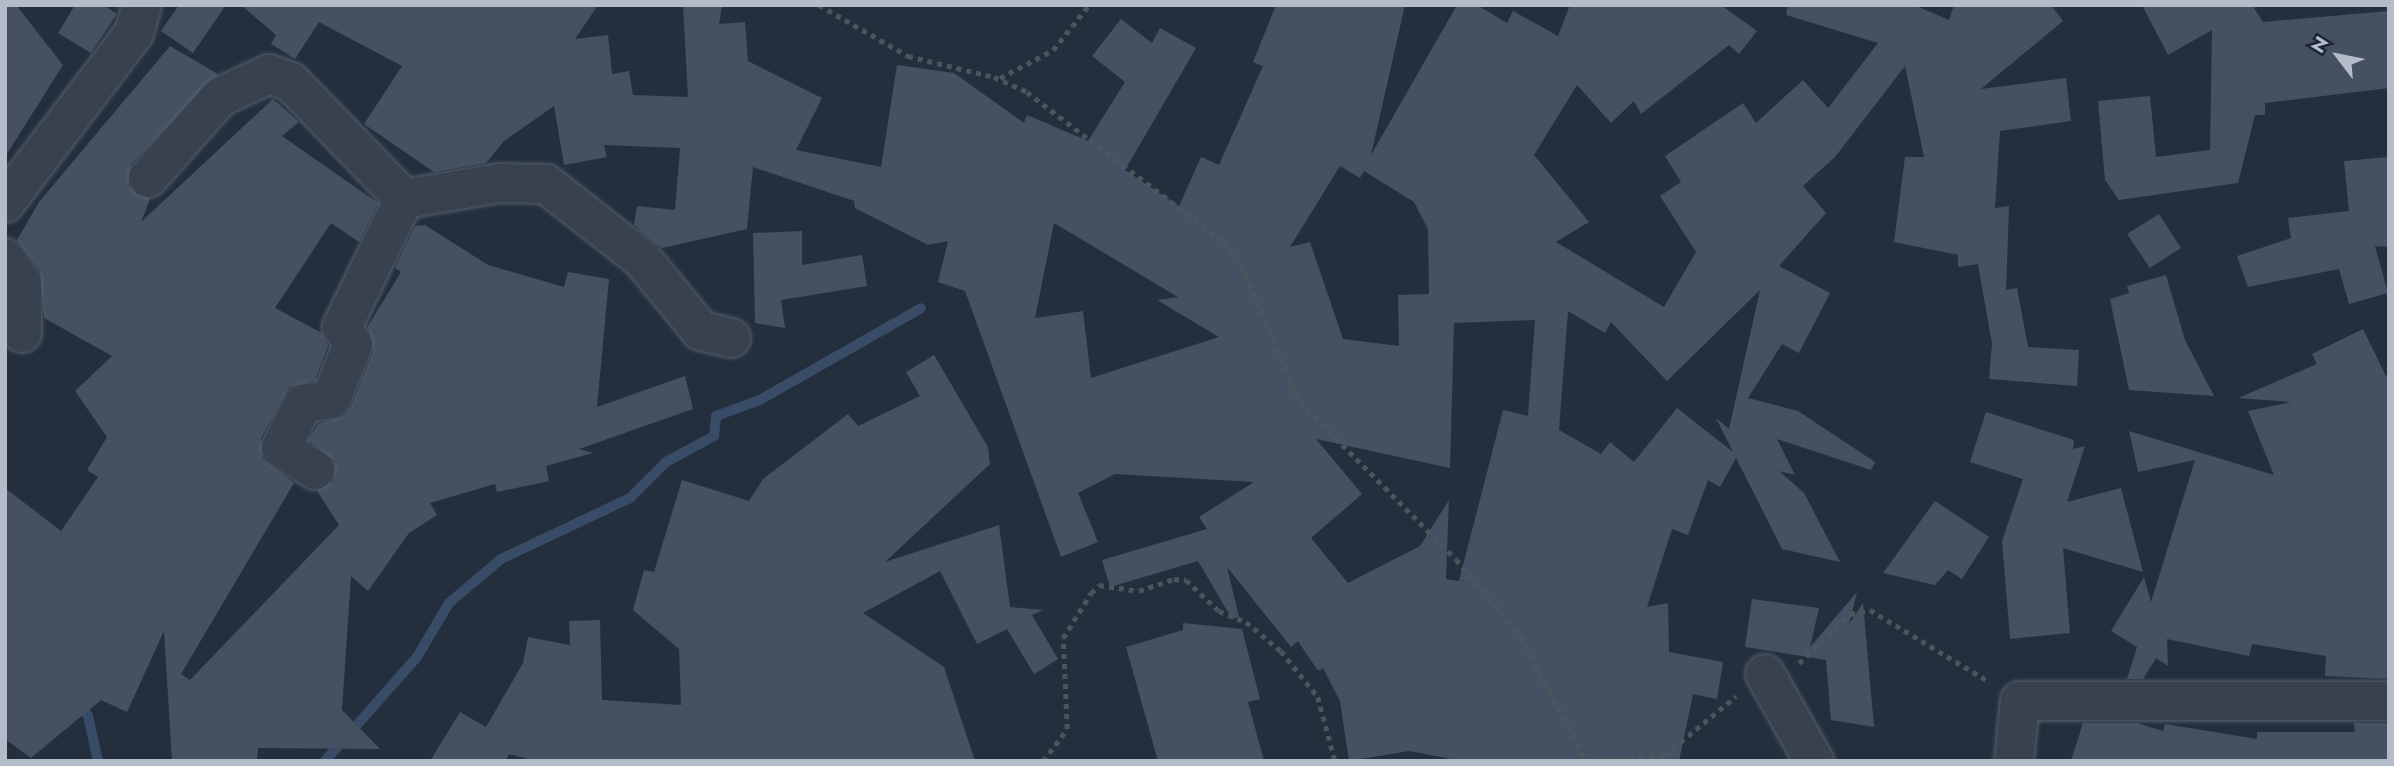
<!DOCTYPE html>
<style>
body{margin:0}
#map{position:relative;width:2394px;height:766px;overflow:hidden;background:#242f3e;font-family:Jost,sans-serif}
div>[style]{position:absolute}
.stream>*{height:10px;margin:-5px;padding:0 5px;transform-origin:5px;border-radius:5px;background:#394c67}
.building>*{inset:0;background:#455162}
.path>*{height:4.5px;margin-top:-2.25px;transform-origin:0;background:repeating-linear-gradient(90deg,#44595c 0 5px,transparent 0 10px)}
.roads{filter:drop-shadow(0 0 2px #565f6c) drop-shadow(0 0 2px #565f6c)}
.street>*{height:38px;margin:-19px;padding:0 19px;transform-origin:19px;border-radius:19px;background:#38414e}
span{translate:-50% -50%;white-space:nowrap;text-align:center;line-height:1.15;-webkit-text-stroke:6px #1d2633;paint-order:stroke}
.frame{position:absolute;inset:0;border:7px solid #b4bcc9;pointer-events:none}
.north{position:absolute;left:2303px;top:21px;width:70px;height:70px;-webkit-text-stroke:5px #1d2633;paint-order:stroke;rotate:302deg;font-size:19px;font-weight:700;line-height:28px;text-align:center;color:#b4bcc9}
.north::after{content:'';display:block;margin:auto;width:24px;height:32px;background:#b4bcc9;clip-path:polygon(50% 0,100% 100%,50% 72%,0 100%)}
</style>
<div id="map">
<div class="stream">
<div style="left:78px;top:702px;width:17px;rotate:54deg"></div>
<div style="left:88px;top:716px;width:46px;rotate:77.5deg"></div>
<div style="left:325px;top:761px;width:139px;rotate:-48.5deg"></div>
<div style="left:417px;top:657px;width:63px;rotate:-59.3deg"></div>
<div style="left:449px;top:603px;width:68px;rotate:-40.2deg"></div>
<div style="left:501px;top:559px;width:143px;rotate:-25.3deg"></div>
<div style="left:630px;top:498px;width:51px;rotate:-45deg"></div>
<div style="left:666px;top:462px;width:55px;rotate:-28.4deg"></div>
<div style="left:714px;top:436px;width:20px;rotate:-84deg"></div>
<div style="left:716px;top:416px;width:47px;rotate:-20deg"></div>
<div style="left:760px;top:400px;width:185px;rotate:-29.7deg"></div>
</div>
<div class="building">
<div style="clip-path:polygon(5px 5px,16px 5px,63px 65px,5px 157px)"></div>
<div style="clip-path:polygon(75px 5px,103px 5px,117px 14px,91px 53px,58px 33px)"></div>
<div style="clip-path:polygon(179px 5px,226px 5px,193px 53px,161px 31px)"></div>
<div style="clip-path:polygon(evenodd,241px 5px,598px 5px,575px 39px,608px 35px,612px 74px,629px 71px,633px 95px,688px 97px,683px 5px,722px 5px,719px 24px,745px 22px,748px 61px,822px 98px,796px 150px,881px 167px,897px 65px,954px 73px,1024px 123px,1027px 115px,1088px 141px,1125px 82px,1092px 56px,1121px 19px,1152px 43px,1160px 28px,1196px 48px,1125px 170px,1179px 206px,1201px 157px,1219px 165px,1263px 66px,1253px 62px,1276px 5px,1405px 5px,1371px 155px,1457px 5px,1477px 5px,1507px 23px,1513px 11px,1558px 36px,1570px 5px,1721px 5px,1757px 31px,1739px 54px,1729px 45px,1641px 114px,1634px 101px,1611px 123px,1577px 85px,1534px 155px,1589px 222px,1556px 242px,1664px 307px,1696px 252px,1660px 196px,1681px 182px,1665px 156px,1743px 103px,1756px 123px,1803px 80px,1828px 108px,1878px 43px,1786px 15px,1788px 5px,1914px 5px,1949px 20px,1954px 5px,2051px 5px,2063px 21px,1981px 89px,2066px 78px,2071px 121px,2000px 131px,1995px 208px,2009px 206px,2006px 290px,2017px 288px,2028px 347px,2079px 350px,2077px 386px,1989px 379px,1992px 344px,1978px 264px,1958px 267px,1958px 255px,1894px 242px,1905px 157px,1924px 157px,1905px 66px,1835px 157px,1803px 186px,1826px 213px,1779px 266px,1830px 293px,1799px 353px,1782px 344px,1748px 398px,1798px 411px,1875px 462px,1871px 470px,1777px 439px,1795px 475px,1779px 471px,1804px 493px,1840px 562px,1782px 549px,1736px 458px,1720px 487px,1708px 480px,1688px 535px,1672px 529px,1647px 607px,1668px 603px,1669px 652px,1723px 662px,1717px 699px,1693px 694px,1679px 761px,1462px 761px,1409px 751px,1349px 761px,1340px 701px,1323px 668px,1318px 671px,1298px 641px,1291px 647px,1227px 567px,1239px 617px,1232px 619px,1198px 561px,1110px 587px,1102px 560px,1207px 529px,1199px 517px,1254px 482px,1115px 474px,1078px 493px,1098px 542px,1061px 557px,965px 291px,938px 282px,948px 241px,928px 245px,855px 208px,854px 201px,753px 167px,747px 229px,662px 248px,634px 225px,637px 206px,675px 210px,680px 148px,604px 145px,607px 157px,564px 165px,554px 106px,504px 141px,486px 163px,434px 172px,364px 124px,402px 66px,319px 22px,295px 59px,271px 44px,276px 35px,241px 5px,1340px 166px,1360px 178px,1364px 171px,1414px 202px,1428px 229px,1429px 294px,1398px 295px,1399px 346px,1343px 339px,1310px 242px,1290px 247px,1340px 166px,241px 5px,1054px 223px,1178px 297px,1157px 300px,1219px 337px,1091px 378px,1083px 311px,1035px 318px,1054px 223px,241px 5px,1760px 290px,1729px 429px,1716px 418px,1733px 452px,1677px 408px,1634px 462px,1610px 442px,1601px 454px,1559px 430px,1568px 311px,1605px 333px,1611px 322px,1667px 381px,1760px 290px,241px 5px,1535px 320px,1528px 416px,1503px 410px,1459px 581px,1446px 579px,1449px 500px,1420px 546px,1348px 583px,1311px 538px,1362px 494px,1316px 439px,1450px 468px,1454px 323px,1535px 320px)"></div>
<div style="clip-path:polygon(2142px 5px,2259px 5px,2254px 8px,2263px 22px,2389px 11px,2389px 88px,2265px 103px,2265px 115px,2255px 115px,2238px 183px,2119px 200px,2105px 180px,2098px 101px,2150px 96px,2156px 157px,2210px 150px,2212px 30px,2168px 55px)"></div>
<div style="clip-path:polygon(170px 46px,218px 74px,131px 164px,128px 186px,150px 199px,141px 222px,273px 99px,299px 122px,282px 136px,378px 203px,359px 242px,331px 223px,275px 308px,322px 333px,328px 346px,315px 380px,289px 387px,261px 438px,262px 459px,294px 483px,181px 674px,190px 680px,339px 525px,317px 491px,334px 481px,335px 461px,309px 440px,318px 424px,344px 416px,351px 407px,373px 352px,368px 326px,401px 272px,395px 268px,415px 226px,425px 225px,488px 265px,564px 287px,568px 272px,609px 279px,597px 407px,685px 376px,693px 409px,579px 449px,593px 453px,546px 466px,549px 481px,497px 492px,495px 484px,430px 503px,437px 515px,409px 533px,368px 591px,351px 576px,342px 710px,380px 749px,258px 748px,257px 761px,172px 761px,164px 631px,127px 712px,101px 700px,31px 758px,5px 739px,5px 488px,61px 531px,98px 477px,87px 470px,107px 437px,75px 391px,112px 356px,44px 318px,40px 270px,17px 240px,39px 202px)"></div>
<div style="clip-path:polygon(2389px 157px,2389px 247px,2375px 246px,2388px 293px,2349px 304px,2339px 269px,2248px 287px,2237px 256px,2291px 238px,2288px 218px,2349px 211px,2344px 161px)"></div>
<div style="clip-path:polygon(2159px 214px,2181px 248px,2150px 268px,2127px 234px)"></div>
<div style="clip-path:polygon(802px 231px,802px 265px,862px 255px,867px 286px,781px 300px,785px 328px,755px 323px,753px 233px)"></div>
<div style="clip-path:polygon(2166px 275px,2185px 340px,2214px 396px,2129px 390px,2110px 299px,2129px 293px,2127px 286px)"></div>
<div style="clip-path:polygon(2363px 329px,2389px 382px,2389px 679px,2325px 676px,2326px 656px,2252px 644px,2249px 656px,2167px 639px,2168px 666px,2156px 658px,2143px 679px,2127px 679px,2137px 647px,2111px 631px,2144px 577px,2151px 602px,2195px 460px,2138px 472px,2129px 431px,2274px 475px,2248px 411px,2291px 402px,2238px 398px,2317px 364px,2312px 354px)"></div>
<div style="clip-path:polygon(934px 355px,988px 447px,990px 464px,885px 562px,999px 525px,1010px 607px,1043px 610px,1032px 615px,1058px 659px,1034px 674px,1007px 629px,977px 644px,940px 571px,863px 613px,944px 667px,975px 761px,536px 761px,509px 754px,506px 761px,430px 761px,460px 712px,486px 727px,523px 663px,528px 637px,570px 645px,569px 621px,600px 620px,602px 700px,681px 705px,679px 649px,633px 610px,644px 570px,654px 572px,682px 480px,749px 501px,763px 479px,848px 414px,858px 426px,920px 396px,906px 372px)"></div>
<div style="clip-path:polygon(1986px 412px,2074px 440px,2073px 449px,2085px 446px,2067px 502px,2121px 488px,2143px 572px,2063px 548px,2070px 633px,2010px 639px,2002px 541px,2023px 479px,1970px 462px)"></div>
<div style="clip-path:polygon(1935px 501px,1989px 537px,1962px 579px,1948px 570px,1935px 585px,1883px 573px)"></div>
<div style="clip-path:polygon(1857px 592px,1849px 624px,1863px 603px,1874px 727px,1831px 720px,1826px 660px,1745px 647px,1752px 599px,1819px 608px,1810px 647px)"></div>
<div style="clip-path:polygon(1183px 623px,1242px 629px,1260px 699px,1248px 702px,1264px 761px,1158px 761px,1126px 647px,1183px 630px)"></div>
<div style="clip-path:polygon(2083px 723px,2137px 723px,2163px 731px,2165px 724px,2257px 739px,2257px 732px,2355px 732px,2354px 723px,2389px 723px,2389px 761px,2071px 761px)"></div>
</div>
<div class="path">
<div style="left:819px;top:5px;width:103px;rotate:29.8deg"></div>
<div style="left:908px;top:56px;width:89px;rotate:13.7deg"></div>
<div style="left:994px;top:77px;width:36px;rotate:24deg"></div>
<div style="left:1027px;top:92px;width:248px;rotate:37.3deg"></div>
<div style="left:1224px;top:242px;width:29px;rotate:54deg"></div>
<div style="left:1241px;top:265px;width:149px;rotate:66.7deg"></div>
<div style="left:1300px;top:402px;width:221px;rotate:45.2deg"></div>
<div style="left:1456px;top:559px;width:102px;rotate:50.2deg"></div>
<div style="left:1521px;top:637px;width:136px;rotate:62.3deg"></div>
<div style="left:1000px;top:78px;width:60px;rotate:-27.8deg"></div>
<div style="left:1053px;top:50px;width:58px;rotate:-51.3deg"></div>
<div style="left:1799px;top:663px;width:71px;rotate:-43.9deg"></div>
<div style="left:1850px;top:614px;width:20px;rotate:-11deg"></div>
<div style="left:1870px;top:610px;width:140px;rotate:31deg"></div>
<div style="left:1043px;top:761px;width:40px;rotate:-53deg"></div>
<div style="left:1067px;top:729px;width:91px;rotate:-92.5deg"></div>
<div style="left:1063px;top:638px;width:53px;rotate:-58.1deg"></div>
<div style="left:1091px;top:593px;width:11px;rotate:-45deg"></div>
<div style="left:1099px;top:585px;width:40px;rotate:8.5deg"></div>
<div style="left:1139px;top:591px;width:37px;rotate:-19deg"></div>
<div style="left:1174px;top:579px;width:12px;rotate:5deg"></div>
<div style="left:1186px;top:580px;width:45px;rotate:43.2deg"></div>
<div style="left:1219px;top:611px;width:29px;rotate:22deg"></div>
<div style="left:1246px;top:622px;width:45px;rotate:39.6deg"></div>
<div style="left:1281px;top:651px;width:59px;rotate:51.2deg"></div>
<div style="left:1318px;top:697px;width:66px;rotate:75.1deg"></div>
<div style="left:1579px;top:761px;width:86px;rotate:-4deg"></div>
<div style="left:1665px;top:755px;width:92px;rotate:-39.7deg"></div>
</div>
<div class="roads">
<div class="street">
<div style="left:148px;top:178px;width:108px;rotate:-48.4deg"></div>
<div style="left:220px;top:97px;width:54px;rotate:-25.1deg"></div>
<div style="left:269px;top:74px;width:23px;rotate:20deg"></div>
<div style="left:291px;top:82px;width:163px;rotate:46deg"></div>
<div style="left:404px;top:199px;width:97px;rotate:-9.5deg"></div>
<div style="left:500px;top:183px;width:46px;rotate:1.2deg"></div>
<div style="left:546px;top:184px;width:122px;rotate:38deg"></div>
<div style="left:642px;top:259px;width:93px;rotate:50.7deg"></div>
<div style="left:701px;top:331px;width:31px;rotate:13deg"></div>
<div style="left:5px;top:203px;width:213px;rotate:-52.8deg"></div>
<div style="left:134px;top:33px;width:29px;rotate:-74deg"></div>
<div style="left:5px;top:258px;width:29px;rotate:55deg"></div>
<div style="left:22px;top:282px;width:51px;rotate:90deg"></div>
<div style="left:315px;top:470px;width:40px;rotate:-147.1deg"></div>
<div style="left:281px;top:448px;width:49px;rotate:-63.4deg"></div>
<div style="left:303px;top:404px;width:28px;rotate:-10deg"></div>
<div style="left:331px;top:399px;width:59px;rotate:-68.2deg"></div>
<div style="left:353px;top:344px;width:20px;rotate:-123deg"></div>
<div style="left:342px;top:327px;width:142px;rotate:-64.2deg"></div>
<div style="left:1765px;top:674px;width:100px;rotate:60.6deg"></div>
<div style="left:2014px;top:761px;width:60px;rotate:-84.3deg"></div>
<div style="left:2020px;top:701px;width:369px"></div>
</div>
</div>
<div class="frame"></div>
<div class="north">N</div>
</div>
